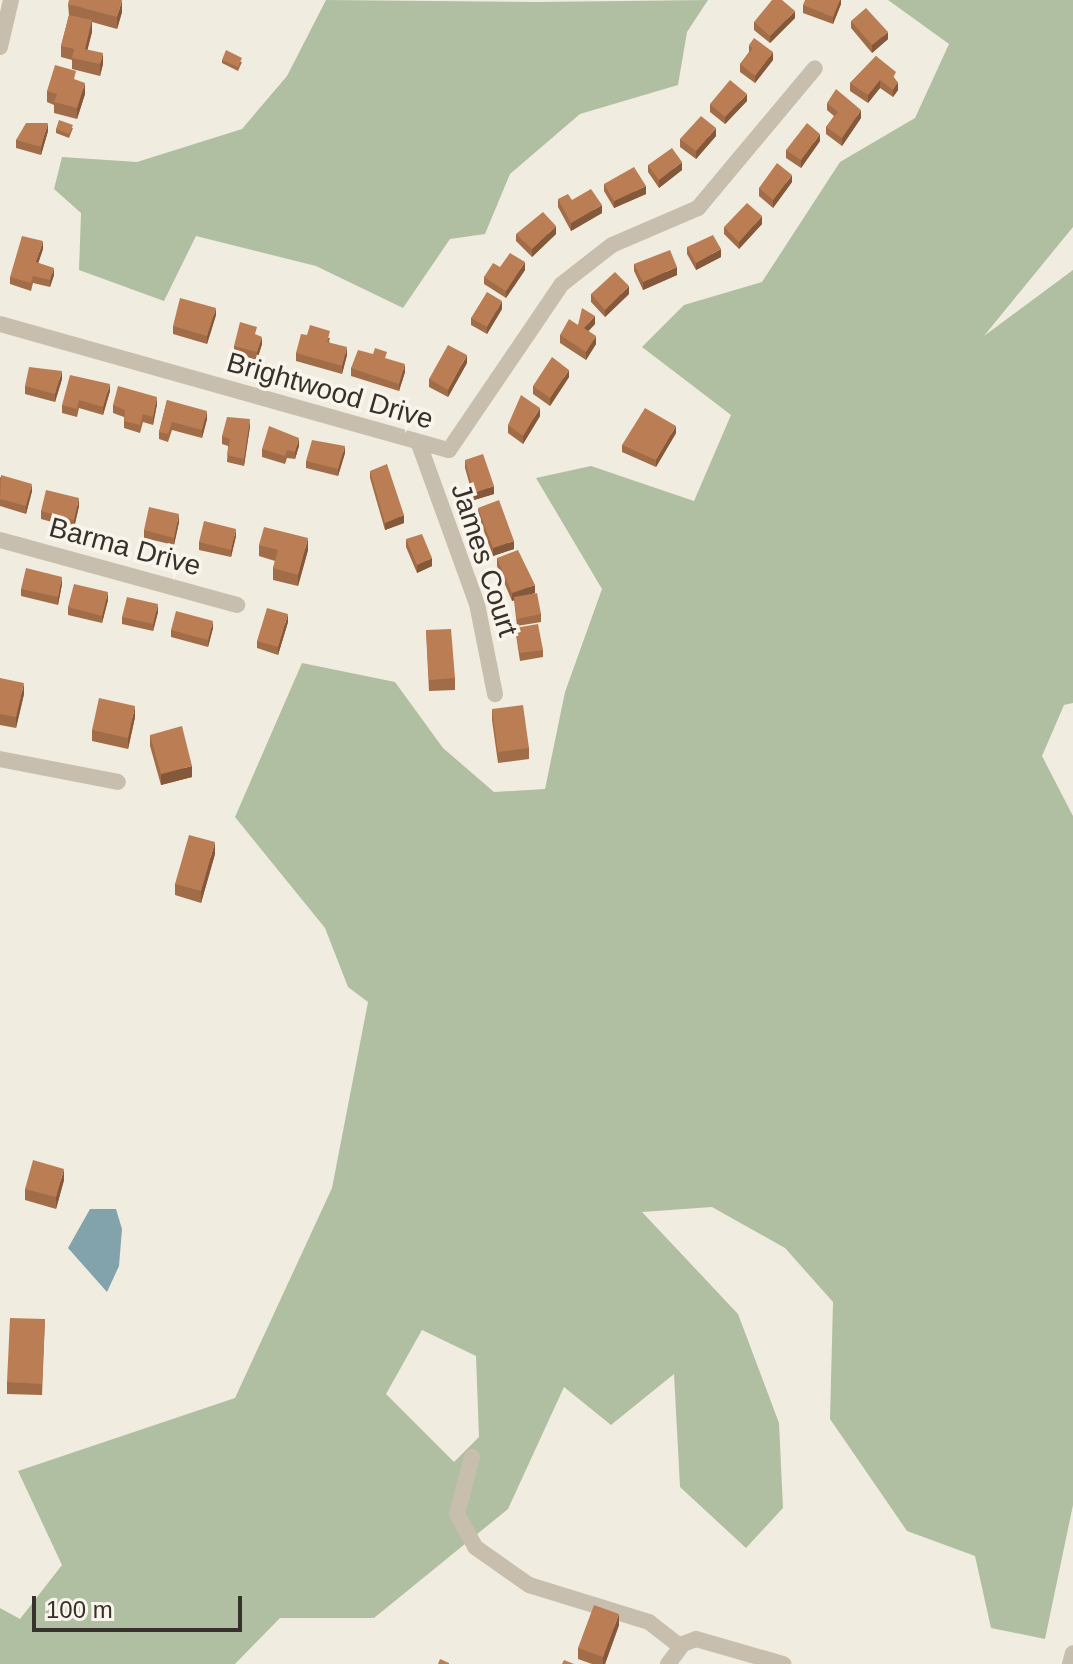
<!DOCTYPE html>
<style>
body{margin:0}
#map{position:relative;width:1073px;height:1664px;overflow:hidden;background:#f1ece0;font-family:Arial,sans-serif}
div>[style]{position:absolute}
.green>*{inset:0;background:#b0bfa1}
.water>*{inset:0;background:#82a3ac}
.minor>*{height:16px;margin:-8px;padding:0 8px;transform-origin:8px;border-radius:8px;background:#c8bead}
.wall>*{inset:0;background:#a16c48}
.shaded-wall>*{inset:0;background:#83583b}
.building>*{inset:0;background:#bb7e54}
span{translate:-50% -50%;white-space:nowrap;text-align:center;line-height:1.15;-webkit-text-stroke:7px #f9f5ec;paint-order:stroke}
.street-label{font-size:28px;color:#37312b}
.scale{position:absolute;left:32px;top:1596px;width:210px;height:36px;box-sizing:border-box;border:4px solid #37312b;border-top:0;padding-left:10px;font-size:24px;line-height:28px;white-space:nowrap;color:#37312b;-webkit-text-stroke:6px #f9f5ec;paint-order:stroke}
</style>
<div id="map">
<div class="green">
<div style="clip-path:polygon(326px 0,538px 2px,708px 0,687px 32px,678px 85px,580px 114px,510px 174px,485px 234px,450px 239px,403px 308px,316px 266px,196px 236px,164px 301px,79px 270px,81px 213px,54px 189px,62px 157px,137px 162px,242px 129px,287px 76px)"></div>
<div style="clip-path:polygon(evenodd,888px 0,1073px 0,1073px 227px,984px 336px,1073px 270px,1073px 703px,1064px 705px,1042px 756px,1073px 816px,1073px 1505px,1045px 1639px,991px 1628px,975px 1556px,907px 1531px,830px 1419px,833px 1302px,785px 1248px,712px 1207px,642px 1212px,738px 1314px,779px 1423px,783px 1508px,746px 1548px,680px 1487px,674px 1374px,611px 1425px,564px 1387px,508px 1509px,374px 1618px,280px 1618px,235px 1664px,0 1664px,0 1608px,20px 1619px,62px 1565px,18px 1471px,235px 1398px,332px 1188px,368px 1002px,348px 987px,325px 928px,235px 817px,302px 663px,395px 682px,443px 748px,494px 792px,545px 789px,565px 692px,602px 589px,536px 478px,591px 466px,694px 501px,731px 415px,642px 347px,684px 305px,762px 282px,840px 162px,915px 118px,949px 44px,888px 0,422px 1330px,476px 1356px,479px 1437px,454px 1462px,386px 1394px,422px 1330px)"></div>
</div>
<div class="water">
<div style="clip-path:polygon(90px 1209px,116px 1209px,122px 1229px,119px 1266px,107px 1292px,68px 1248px)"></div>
</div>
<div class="minor">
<div style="left:0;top:47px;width:48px;rotate:-76.8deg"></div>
<div style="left:0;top:324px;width:466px;rotate:15.7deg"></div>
<div style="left:449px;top:450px;width:201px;rotate:-55.8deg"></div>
<div style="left:562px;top:284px;width:63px;rotate:-38deg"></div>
<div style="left:612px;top:245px;width:94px;rotate:-23.3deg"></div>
<div style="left:698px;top:208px;width:182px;rotate:-50.1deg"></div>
<div style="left:419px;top:444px;width:170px;rotate:70.1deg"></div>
<div style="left:477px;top:604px;width:92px;rotate:78.7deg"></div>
<div style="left:0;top:540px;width:246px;rotate:15.3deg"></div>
<div style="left:0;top:759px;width:120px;rotate:11deg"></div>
<div style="left:472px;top:1457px;width:59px;rotate:104.7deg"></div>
<div style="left:457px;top:1514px;width:38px;rotate:61deg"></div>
<div style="left:475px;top:1547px;width:66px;rotate:35.1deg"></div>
<div style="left:529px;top:1585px;width:126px;rotate:17.1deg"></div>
<div style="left:649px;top:1622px;width:39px;rotate:38deg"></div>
<div style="left:668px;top:1664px;width:25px;rotate:-53deg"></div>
<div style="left:683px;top:1644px;width:14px;rotate:-21deg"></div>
<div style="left:696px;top:1639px;width:91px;rotate:16deg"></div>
<div style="left:1070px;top:1664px;width:11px;rotate:-75deg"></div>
</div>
<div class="wall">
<div style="clip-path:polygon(841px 0,841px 4px,833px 24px,803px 13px,803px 5px)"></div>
<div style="clip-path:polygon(68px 4px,122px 12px,117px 29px,92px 22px,92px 32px,87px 49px,103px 64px,100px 76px,72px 69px,72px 60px,61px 57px,61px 46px,69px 15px)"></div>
<div style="clip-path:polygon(795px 18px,770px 43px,754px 30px,754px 22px)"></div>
<div style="clip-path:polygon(851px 21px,888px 39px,872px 53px,851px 28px)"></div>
<div style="clip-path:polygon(749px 45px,773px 60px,755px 83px,740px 72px,740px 64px,749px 52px)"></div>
<div style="clip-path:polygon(876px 56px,896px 80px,898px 90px,893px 97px,880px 88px,868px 103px,850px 91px,850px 83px)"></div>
<div style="clip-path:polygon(222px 60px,242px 62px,238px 71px,222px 63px)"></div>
<div style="clip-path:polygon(76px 80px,85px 94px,77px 119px,54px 113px,54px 105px,47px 102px,47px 91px)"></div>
<div style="clip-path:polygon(747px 101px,725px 124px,710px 112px,710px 104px)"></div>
<div style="clip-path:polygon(827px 103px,861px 118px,842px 146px,826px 134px,826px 127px,834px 116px,827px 110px)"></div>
<div style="clip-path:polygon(73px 128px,69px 138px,56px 133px,56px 129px)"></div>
<div style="clip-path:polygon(48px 131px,41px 155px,16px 148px,16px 140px)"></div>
<div style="clip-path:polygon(716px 136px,696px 159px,680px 147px,680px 139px)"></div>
<div style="clip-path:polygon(820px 141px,801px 168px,786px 158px,786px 150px)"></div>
<div style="clip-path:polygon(648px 165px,682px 170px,659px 188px,648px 172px)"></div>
<div style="clip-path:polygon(792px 182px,773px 208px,759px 196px,759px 188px)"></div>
<div style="clip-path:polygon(604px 184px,646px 194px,614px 208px,604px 191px)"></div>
<div style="clip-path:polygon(558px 199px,572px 200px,602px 213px,571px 231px,558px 207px)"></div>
<div style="clip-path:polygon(762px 224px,739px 249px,724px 234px,724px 227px)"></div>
<div style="clip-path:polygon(516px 234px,556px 234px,532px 257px,516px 241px)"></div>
<div style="clip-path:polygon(687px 247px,721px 257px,696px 270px,687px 254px)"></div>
<div style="clip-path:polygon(43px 249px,38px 263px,54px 275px,50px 287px,33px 283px,31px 291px,10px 284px,10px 277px)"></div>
<div style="clip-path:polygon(634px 264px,677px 275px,643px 290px,634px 271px)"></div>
<div style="clip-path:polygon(500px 267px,525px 270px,506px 298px,484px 284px,484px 277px)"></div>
<div style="clip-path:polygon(591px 294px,629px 294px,605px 317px,591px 302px)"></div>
<div style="clip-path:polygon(502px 309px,487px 334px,471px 325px,471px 318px)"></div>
<div style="clip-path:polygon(216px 315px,207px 344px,173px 334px,173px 326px)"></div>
<div style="clip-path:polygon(595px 324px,588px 331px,596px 344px,586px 360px,560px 343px,560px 335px,578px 325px)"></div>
<div style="clip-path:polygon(257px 335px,262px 344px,257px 360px,234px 353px,234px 346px)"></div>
<div style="clip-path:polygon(307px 335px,330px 338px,329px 342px,347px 355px,342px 374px,296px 361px,296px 353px)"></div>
<div style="clip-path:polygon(387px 359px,405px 372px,399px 391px,351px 376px,351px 368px)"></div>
<div style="clip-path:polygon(467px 363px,448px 397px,429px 387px,429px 379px)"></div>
<div style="clip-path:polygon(569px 377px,550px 406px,533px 394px,533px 386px)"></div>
<div style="clip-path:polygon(62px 379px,55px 402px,25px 394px,25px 386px)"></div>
<div style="clip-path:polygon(110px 391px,103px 415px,79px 408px,77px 417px,62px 413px,62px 405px)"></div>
<div style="clip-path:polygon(167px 400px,207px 419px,202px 438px,172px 430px,168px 442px,159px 439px,159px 432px)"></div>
<div style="clip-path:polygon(157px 404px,153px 425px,143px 422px,140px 433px,124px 428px,124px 417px,113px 413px,113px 405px)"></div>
<div style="clip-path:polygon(540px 416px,523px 444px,508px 433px,508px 425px)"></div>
<div style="clip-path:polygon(250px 426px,244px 466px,227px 462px,228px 446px,222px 444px,222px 436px)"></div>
<div style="clip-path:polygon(676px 433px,656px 467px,622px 452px,622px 445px)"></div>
<div style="clip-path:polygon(299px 446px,295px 459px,287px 458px,285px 464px,262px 457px,262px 449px)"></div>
<div style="clip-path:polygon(345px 453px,338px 476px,306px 468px,306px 461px)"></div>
<div style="clip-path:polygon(465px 460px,494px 494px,474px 500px,465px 468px)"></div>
<div style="clip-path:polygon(370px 471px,404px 523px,385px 530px,370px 478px)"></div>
<div style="clip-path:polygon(0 477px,32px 491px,26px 514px,0 506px)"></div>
<div style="clip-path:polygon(79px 506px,74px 528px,41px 519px,41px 511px)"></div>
<div style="clip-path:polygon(478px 508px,514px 549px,493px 556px,478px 515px)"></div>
<div style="clip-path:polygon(179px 522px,174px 545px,144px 538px,144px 530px)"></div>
<div style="clip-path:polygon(236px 536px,231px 557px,199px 550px,199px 542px)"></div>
<div style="clip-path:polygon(406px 539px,432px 566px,417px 573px,406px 547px)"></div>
<div style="clip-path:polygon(259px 545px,308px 550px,298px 586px,273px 580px,273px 568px,275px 561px,259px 556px)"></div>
<div style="clip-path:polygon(497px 558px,535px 593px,531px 594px,541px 614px,541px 622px,517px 626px,514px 600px,512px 601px,497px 566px)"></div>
<div style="clip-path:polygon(62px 584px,58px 605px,21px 596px,21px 589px)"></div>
<div style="clip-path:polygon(108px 600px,102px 623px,68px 615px,68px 607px)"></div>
<div style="clip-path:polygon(158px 612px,153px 631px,122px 624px,122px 617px)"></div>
<div style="clip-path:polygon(288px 622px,278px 655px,257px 648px,257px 641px)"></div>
<div style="clip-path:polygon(213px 628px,208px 647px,171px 637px,171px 630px)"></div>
<div style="clip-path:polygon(515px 628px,543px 650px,543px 657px,520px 661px)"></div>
<div style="clip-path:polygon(426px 630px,455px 678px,455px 690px,429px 691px)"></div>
<div style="clip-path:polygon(0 678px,24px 694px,16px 728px,0 725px)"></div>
<div style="clip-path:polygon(492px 709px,529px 748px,529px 759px,498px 763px,492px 720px)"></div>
<div style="clip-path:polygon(135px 717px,128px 749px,92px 741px,92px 730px)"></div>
<div style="clip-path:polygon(150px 735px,192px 777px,161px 785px,150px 746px)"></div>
<div style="clip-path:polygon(215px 854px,201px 903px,175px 895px,175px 884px)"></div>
<div style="clip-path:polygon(64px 1180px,56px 1209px,25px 1200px,25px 1189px)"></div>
<div style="clip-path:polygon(45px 1319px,42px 1395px,7px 1394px,7px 1382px)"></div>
<div style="clip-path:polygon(619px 1625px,605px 1664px,592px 1664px,578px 1659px,578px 1648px)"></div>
</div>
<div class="shaded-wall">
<div style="clip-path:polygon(122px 0,122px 12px,117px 29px,117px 17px)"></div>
<div style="clip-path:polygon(840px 0,841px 0,841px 4px,833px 24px,833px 17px)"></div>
<div style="clip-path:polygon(795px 11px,795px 18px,770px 43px,770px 36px)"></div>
<div style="clip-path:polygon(92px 20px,92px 32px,85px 60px,85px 49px)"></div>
<div style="clip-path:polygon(888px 32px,888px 39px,872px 53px,872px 45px)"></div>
<div style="clip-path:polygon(773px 52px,773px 60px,755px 83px,755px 76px)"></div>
<div style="clip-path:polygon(103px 53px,103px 64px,100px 76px,100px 64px)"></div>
<div style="clip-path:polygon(880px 80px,880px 88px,868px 103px,868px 95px)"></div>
<div style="clip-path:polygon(898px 82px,898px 90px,893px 97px,893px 90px)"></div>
<div style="clip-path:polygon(85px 83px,85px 94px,77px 119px,77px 108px)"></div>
<div style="clip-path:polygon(747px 94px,747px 101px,725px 124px,725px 117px)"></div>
<div style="clip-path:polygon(861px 110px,861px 118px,842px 146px,842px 138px)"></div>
<div style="clip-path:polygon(48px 123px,48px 131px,41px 155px,41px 147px)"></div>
<div style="clip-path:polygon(716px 128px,716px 136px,696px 159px,696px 151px)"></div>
<div style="clip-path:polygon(820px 134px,820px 141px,801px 168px,801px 160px)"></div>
<div style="clip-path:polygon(682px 162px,682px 170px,659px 188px,659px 180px)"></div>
<div style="clip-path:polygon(792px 175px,792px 182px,773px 208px,773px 200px)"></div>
<div style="clip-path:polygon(646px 186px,646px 194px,614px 208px,614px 201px)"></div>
<div style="clip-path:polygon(602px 205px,602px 213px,571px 231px,571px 223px)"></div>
<div style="clip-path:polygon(762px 216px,762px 224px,739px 249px,739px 242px)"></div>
<div style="clip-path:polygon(556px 226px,556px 234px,532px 257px,532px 249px)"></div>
<div style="clip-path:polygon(43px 241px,43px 249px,36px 270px,36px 262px)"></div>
<div style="clip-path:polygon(721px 249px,721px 257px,696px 270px,696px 263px)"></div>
<div style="clip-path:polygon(525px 262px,525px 270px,506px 298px,506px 291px)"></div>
<div style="clip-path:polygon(677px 267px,677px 275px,643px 290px,643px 282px)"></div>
<div style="clip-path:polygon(54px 268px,54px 275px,50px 287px,50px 280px)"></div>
<div style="clip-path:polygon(629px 286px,629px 294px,605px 317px,605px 310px)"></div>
<div style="clip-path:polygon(502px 301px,502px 309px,487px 334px,487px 327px)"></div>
<div style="clip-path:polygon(216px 308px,216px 315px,207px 344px,207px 336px)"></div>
<div style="clip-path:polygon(595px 316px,595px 324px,584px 336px,584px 328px)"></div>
<div style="clip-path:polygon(596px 336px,596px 344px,586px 360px,586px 352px)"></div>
<div style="clip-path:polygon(262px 337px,262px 344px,257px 360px,257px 352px)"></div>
<div style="clip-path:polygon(347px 347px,347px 355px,342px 374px,342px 366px)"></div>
<div style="clip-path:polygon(467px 355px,467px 363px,448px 397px,448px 390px)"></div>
<div style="clip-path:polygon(405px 364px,405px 372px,399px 391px,399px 384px)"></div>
<div style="clip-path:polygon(569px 370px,569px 377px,550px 406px,550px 398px)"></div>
<div style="clip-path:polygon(62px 371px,62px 379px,55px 402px,55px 394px)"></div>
<div style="clip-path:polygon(110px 384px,110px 391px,103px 415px,103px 407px)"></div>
<div style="clip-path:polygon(157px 397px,157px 404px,153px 425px,153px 417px)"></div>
<div style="clip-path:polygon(540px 408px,540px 416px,523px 444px,523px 436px)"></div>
<div style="clip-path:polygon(207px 411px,207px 419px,202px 438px,202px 430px)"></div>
<div style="clip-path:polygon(250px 419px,250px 426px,244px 466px,244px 459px)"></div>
<div style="clip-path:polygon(676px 426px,676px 433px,656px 467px,656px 460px)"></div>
<div style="clip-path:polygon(299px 438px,299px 446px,295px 459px,295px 452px)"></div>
<div style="clip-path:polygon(345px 446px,345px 453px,338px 476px,338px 469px)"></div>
<div style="clip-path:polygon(32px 484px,32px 491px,26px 514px,26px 506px)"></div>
<div style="clip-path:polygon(494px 486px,494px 494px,474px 500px,474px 493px)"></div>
<div style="clip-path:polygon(79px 498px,79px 506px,74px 528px,74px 520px)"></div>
<div style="clip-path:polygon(179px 514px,179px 522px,174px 545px,174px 538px)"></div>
<div style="clip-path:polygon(404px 515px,404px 523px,385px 530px,385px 523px)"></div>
<div style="clip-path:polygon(236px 529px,236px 536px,231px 557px,231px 550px)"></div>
<div style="clip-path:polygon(308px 538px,308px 550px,298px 586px,298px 575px)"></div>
<div style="clip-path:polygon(514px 541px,514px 549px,493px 556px,493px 548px)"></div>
<div style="clip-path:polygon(432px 558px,432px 566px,417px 573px,417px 565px)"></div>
<div style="clip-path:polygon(62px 577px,62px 584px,58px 605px,58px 597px)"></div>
<div style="clip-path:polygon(535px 585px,535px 593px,512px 601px,512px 593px)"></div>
<div style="clip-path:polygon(108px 592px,108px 600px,102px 623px,102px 616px)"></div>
<div style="clip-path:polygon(158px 604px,158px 612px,153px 631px,153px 624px)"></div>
<div style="clip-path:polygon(288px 614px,288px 622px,278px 655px,278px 647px)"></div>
<div style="clip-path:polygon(213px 621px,213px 628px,208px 647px,208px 640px)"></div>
<div style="clip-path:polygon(24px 683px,24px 694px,16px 728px,16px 717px)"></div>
<div style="clip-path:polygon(135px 706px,135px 717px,128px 749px,128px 738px)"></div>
<div style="clip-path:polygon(192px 766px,192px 777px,161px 785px,161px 774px)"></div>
<div style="clip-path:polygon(215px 842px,215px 854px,201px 903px,201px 891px)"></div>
<div style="clip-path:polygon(64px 1169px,64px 1180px,56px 1209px,56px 1197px)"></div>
<div style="clip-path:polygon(619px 1614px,619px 1625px,605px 1664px,603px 1664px,603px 1657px)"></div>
</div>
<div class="building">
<div style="clip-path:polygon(69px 0,122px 0,117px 17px,68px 4px)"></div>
<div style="clip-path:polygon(772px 0,782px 0,795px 11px,770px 36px,754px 22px)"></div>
<div style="clip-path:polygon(805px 0,840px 0,833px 17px,803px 5px)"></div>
<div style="clip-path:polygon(866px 8px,888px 32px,872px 45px,851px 21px)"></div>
<div style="clip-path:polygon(69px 15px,92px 20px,85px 49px,103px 53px,100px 64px,72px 58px,74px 49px,61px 46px)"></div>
<div style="clip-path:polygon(754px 38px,773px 52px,755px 76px,740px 64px,753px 48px,749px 45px)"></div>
<div style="clip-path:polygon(226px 50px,242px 58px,238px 67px,222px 60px)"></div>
<div style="clip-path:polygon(876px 56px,896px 72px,893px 78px,898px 82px,893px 90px,880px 80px,868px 95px,850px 83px)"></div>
<div style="clip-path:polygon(55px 65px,76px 71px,74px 79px,85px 83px,77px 108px,54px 102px,57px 94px,47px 91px)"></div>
<div style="clip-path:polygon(730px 80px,747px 94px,725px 117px,710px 104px)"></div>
<div style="clip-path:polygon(836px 89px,861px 110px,842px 138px,826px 127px,838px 112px,827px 103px)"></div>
<div style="clip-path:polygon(701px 116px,716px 128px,696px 151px,680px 139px)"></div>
<div style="clip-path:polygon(59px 120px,73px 125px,69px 134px,56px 129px)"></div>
<div style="clip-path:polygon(26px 123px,48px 123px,41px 147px,16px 140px)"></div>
<div style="clip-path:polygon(807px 123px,820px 134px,801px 160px,786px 150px)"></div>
<div style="clip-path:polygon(672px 148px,682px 162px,659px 180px,648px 165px)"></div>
<div style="clip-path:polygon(777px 163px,792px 175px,773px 200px,759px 188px)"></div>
<div style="clip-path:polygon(634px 167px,646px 186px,614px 201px,604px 184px)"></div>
<div style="clip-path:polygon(591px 189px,602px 205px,571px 223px,558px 199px,568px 194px,572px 200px)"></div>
<div style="clip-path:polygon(747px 203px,762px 216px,739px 242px,724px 227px)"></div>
<div style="clip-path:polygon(543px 212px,556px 226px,532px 249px,516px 234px)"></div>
<div style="clip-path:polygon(713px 235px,721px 249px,696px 263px,687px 247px)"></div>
<div style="clip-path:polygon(22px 236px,43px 241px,36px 262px,54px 268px,50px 280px,33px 276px,31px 283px,10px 277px)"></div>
<div style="clip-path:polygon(670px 250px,677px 267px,643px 282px,634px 264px)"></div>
<div style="clip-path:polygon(510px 253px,525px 262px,506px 291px,484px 277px,493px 263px,500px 267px)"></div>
<div style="clip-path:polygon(615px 272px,629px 286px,605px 310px,591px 294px)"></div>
<div style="clip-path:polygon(487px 292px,502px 301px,487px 327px,471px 318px)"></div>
<div style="clip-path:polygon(180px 298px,216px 308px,207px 336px,173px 326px)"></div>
<div style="clip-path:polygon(582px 308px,595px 316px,584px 328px,596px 336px,586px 352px,560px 335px,569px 319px,578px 325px)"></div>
<div style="clip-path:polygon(240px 322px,257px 327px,255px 334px,262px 337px,257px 352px,234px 346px)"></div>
<div style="clip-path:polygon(310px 325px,330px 331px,327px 342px,347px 347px,342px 366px,296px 353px,301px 334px,307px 335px)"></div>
<div style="clip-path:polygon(448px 345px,467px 355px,448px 390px,429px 379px)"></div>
<div style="clip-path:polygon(375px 348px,387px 352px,385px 358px,405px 364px,399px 384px,351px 368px,358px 350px,373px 354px)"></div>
<div style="clip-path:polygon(552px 357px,569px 370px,550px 398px,533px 386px)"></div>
<div style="clip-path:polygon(29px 367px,62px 371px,55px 394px,25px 386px)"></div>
<div style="clip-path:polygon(70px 375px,110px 384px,103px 407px,79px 400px,77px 409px,62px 405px)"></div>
<div style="clip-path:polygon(118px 386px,157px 397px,153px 417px,143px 414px,140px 425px,124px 421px,125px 410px,113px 405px)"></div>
<div style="clip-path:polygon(521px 395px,540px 408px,523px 436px,508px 425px)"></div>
<div style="clip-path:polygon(167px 400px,207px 411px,202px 430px,172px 422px,168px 434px,159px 432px)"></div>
<div style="clip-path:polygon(645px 408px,676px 426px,656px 460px,622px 445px)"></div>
<div style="clip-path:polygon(227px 417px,250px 419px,244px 459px,227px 455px,230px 439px,222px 436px)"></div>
<div style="clip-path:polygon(269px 426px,299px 438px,295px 452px,287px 450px,285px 456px,262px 449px)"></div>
<div style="clip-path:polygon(312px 440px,345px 446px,338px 469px,306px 461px)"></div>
<div style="clip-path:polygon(483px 454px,494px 486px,474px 493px,465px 460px)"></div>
<div style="clip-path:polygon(387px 464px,404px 515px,385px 523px,370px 471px)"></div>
<div style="clip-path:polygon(1px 475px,32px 484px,26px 506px,0 499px)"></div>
<div style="clip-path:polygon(46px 490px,79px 498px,74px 520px,41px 511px)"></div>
<div style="clip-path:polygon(499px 500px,514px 541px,493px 548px,478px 508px)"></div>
<div style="clip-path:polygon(149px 507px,179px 514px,174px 538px,144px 530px)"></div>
<div style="clip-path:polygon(204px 521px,236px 529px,231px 550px,199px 542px)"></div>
<div style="clip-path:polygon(264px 527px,308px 538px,298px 575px,273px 568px,278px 550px,259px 545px)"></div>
<div style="clip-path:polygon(422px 534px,432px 558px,417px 565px,406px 539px)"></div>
<div style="clip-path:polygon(518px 550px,535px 585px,512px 593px,497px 558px)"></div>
<div style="clip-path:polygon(26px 568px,62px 577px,58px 597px,21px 589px)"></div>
<div style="clip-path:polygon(74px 584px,108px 592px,102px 616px,68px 607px)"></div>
<div style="clip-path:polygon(537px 593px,541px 614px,517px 619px,514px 597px)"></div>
<div style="clip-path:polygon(127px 597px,158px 604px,153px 624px,122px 617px)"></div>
<div style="clip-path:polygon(267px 608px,288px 614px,278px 647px,257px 641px)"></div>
<div style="clip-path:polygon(176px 611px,213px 621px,208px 640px,171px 630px)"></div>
<div style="clip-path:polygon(538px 624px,543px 650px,520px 653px,515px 628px)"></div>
<div style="clip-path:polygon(451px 629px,455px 678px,429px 680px,426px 630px)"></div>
<div style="clip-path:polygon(0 678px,24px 683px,16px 717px,0 714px)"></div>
<div style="clip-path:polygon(99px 698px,135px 706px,128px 738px,92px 730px)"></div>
<div style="clip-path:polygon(523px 705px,529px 748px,498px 752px,492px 709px)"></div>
<div style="clip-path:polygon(182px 726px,192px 766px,161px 774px,150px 735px)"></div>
<div style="clip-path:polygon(189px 835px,215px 842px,201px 891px,175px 884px)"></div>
<div style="clip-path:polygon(33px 1160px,64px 1169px,56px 1197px,25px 1189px)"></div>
<div style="clip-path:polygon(10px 1318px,45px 1319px,42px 1384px,7px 1382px)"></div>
<div style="clip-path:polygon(594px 1605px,619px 1614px,603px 1657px,578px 1648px)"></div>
<div style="clip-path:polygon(440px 1659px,449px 1663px,449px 1664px,438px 1664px)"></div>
<div style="clip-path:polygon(564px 1660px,574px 1664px,562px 1664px)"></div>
</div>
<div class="street-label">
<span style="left:330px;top:391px;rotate:16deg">Brightwood Drive</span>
<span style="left:125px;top:547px;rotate:15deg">Barma Drive</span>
<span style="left:484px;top:560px;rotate:72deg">James Court</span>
</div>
<div class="scale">100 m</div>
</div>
